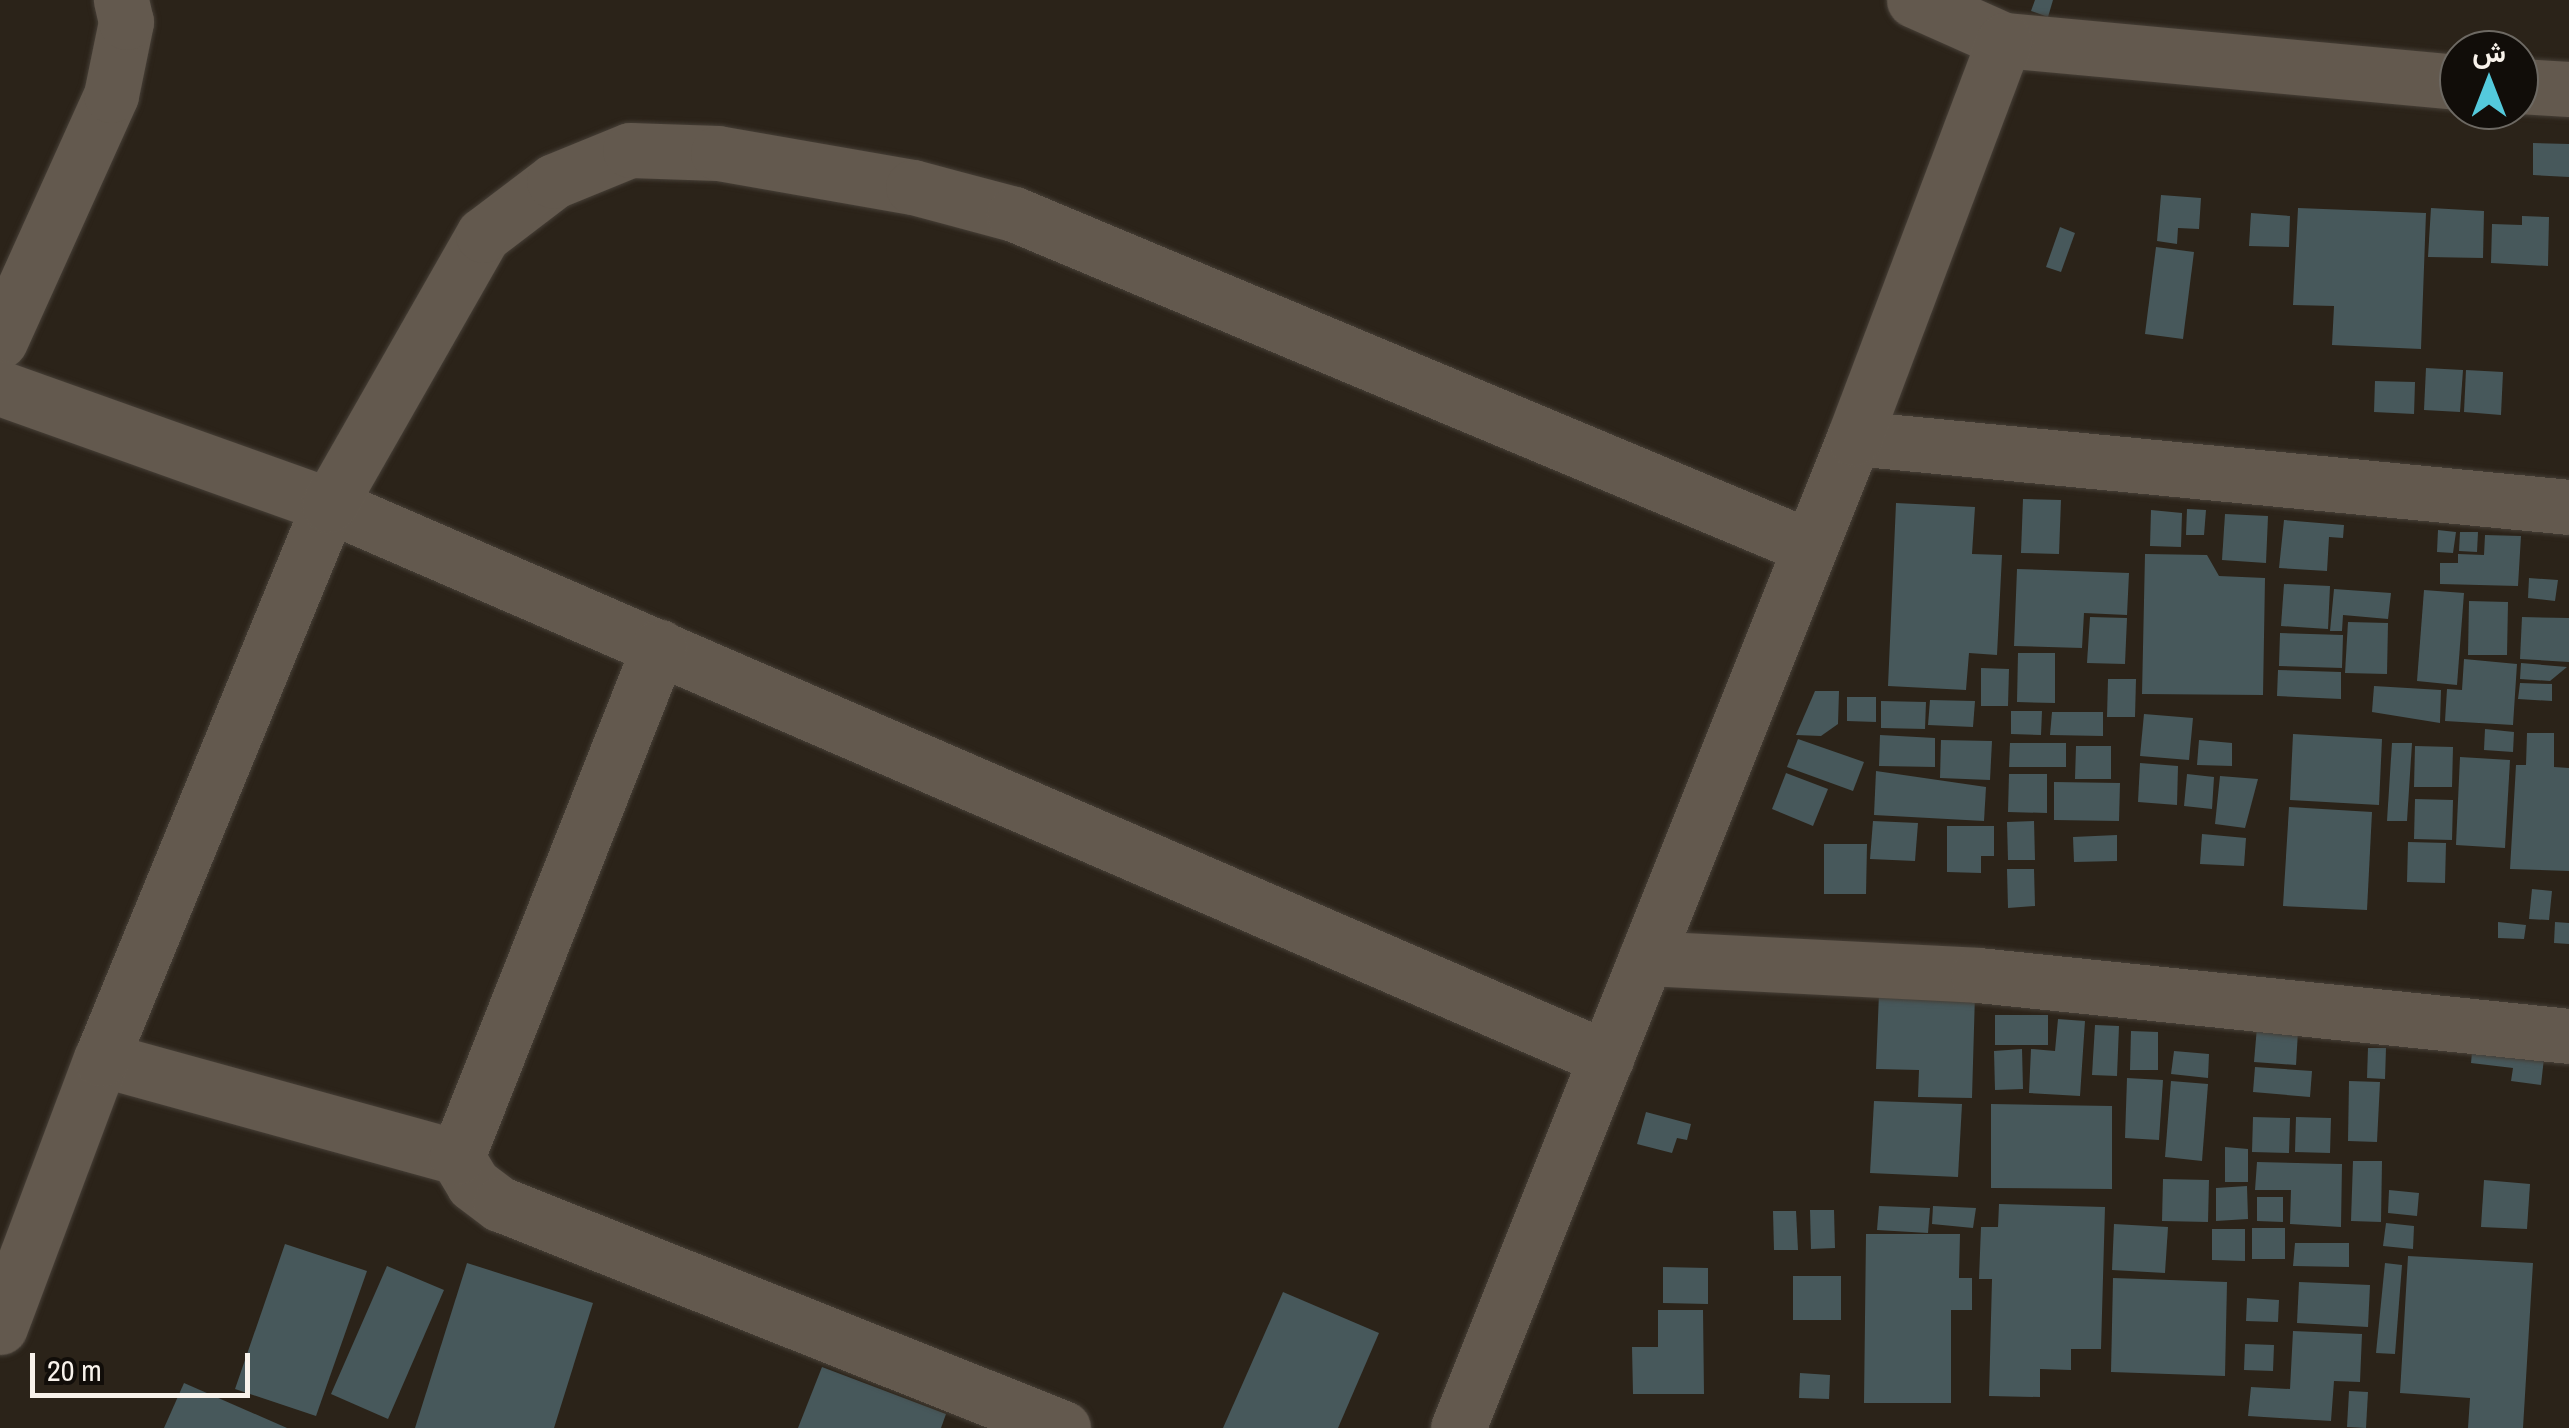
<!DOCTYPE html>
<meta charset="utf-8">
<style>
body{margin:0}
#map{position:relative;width:2569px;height:1428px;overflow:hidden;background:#2b2319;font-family:"Archivo Narrow",Vazirmatn,sans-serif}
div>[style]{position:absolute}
.building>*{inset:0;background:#47585b}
.roads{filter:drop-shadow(0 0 2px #463f37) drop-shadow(0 0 2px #463f37)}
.street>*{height:55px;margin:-27.5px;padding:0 27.5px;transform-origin:27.5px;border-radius:27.5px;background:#63594e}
span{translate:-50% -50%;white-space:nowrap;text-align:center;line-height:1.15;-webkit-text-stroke:8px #110d09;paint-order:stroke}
.north{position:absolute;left:2439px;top:30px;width:100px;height:100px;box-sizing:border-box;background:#110d09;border:2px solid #6d6963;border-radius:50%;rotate:0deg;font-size:28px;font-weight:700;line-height:40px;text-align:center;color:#f8f2eb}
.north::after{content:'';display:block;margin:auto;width:35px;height:45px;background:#54cadc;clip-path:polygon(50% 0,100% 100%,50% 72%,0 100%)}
.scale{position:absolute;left:30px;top:1353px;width:220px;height:45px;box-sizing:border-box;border:5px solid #f8f2eb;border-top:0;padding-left:12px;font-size:30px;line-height:35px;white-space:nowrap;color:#f8f2eb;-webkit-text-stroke:8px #110d09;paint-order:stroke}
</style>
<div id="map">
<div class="building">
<div style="clip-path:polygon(2035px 0,2053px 0,2048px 17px,2031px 11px)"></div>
<div style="clip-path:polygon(2533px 143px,2569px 144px,2569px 177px,2533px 175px)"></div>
<div style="clip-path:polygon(2161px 195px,2201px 198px,2199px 229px,2178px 228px,2177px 244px,2157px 241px)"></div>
<div style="clip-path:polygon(2298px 208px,2426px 213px,2421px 349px,2332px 345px,2334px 306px,2293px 305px)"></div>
<div style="clip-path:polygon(2431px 208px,2484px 211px,2483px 258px,2428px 257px)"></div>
<div style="clip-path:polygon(2251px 213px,2290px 216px,2289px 247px,2249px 246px)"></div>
<div style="clip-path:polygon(2522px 216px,2549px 217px,2548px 266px,2491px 263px,2492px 224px,2522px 225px)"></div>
<div style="clip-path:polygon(2060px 227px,2075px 233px,2061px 272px,2046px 267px)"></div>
<div style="clip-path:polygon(2156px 247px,2194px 252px,2183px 339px,2145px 334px)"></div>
<div style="clip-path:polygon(2426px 368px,2463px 370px,2460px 412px,2424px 410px)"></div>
<div style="clip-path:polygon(2466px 370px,2503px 372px,2501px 415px,2464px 412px)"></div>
<div style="clip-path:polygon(2375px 381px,2415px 382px,2414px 414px,2374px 412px)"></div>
<div style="clip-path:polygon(2023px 499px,2061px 500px,2059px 554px,2021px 553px)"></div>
<div style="clip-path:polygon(1896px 503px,1975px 507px,1972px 554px,2002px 555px,1997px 655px,1969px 653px,1966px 690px,1888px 686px)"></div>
<div style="clip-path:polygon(2187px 509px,2206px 510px,2204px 535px,2186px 535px)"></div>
<div style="clip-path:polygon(2151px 510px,2182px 513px,2181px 547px,2150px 546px)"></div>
<div style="clip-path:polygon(2225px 514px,2268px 516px,2266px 563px,2222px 560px)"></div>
<div style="clip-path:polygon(2284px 520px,2344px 525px,2343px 538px,2329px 537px,2327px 571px,2279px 568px)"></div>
<div style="clip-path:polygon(2438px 530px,2456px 532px,2453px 553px,2437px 552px)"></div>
<div style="clip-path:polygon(2460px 532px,2478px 532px,2477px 552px,2459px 551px)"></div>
<div style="clip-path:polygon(2485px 535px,2521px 536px,2518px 586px,2440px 584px,2440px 563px,2458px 563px,2458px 554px,2484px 555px)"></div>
<div style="clip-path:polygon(2145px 554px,2207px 555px,2219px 576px,2265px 578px,2263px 695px,2142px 694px)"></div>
<div style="clip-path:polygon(2017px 569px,2129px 573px,2127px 615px,2084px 613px,2082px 648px,2014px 646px)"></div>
<div style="clip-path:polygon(2529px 578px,2558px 580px,2555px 601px,2528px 598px)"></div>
<div style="clip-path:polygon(2284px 584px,2330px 586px,2328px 629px,2281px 626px)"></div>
<div style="clip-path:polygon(2334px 589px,2391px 593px,2388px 619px,2343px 615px,2342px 631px,2330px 631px)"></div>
<div style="clip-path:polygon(2424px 590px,2464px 593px,2457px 685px,2417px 681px)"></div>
<div style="clip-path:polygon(2469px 601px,2508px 602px,2507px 655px,2468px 655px)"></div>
<div style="clip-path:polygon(2090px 617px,2127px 618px,2125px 664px,2087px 663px)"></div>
<div style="clip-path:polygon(2522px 617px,2569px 618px,2569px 662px,2520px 659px)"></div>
<div style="clip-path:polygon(2348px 622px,2388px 623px,2387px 674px,2345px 673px)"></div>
<div style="clip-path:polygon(2280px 633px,2343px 635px,2342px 668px,2279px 666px)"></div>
<div style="clip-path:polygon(2018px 653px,2055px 653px,2055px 703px,2017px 702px)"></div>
<div style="clip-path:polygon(2464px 659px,2517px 664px,2513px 725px,2445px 721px,2447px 689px,2462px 690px)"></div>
<div style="clip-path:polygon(2521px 663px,2567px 667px,2550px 681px,2520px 679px)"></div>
<div style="clip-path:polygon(1981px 668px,2009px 669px,2008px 706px,1981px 706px)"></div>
<div style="clip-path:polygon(2278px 670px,2341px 672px,2341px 699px,2277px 696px)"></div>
<div style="clip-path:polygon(2108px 679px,2136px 679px,2135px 717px,2107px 717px)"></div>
<div style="clip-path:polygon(2520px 683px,2552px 684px,2552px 701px,2518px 699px)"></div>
<div style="clip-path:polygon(2374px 686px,2441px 690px,2440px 723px,2372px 712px)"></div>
<div style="clip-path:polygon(1815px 691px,1839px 691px,1838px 724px,1821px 736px,1796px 735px)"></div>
<div style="clip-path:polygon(1847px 697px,1876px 697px,1876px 722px,1847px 721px)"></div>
<div style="clip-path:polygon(1930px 700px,1975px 701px,1973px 727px,1928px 725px)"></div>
<div style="clip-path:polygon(1881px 701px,1926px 702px,1925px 729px,1881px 728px)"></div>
<div style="clip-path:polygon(2011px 711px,2042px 711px,2041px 735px,2011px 734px)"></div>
<div style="clip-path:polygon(2052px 712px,2103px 712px,2103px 736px,2050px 735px)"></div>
<div style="clip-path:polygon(2144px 714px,2193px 718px,2189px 760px,2140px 756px)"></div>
<div style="clip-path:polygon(2485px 729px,2514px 732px,2513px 752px,2484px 750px)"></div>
<div style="clip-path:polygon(2527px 733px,2554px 733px,2554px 767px,2569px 768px,2569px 871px,2510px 869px,2516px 765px,2526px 765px)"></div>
<div style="clip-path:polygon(2293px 734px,2382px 739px,2379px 805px,2290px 800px)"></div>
<div style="clip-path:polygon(1880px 735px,1935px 738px,1935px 767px,1879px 766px)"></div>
<div style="clip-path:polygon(1798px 739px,1864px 762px,1853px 791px,1787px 767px)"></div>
<div style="clip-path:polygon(1941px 740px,1992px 741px,1990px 780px,1940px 778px)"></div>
<div style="clip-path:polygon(2199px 740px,2232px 743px,2232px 766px,2197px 765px)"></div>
<div style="clip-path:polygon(2010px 743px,2066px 743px,2066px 767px,2009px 767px)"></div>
<div style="clip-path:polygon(2392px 743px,2412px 743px,2407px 821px,2387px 821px)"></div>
<div style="clip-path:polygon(2076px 746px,2111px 746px,2111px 779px,2075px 779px)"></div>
<div style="clip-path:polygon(2415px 746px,2453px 747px,2452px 787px,2414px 787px)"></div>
<div style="clip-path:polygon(2460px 757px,2510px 760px,2505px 848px,2456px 845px)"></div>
<div style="clip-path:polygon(2140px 763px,2178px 766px,2177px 805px,2138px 802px)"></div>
<div style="clip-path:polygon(1876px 771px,1986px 787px,1984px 821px,1874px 815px)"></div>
<div style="clip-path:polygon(1786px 773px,1828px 789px,1813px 826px,1772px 809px)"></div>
<div style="clip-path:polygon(2009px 774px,2047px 774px,2047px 813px,2008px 812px)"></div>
<div style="clip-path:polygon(2187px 774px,2214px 777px,2212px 809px,2184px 806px)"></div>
<div style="clip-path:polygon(2220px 776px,2258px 779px,2245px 828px,2215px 824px)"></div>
<div style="clip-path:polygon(2054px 782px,2120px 783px,2119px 821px,2054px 820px)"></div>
<div style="clip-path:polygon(2415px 799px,2453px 800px,2452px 840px,2414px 839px)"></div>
<div style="clip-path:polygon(2289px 807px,2372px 812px,2367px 910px,2283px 906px)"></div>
<div style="clip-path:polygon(1873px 821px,1918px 823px,1915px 861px,1870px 859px)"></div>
<div style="clip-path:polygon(2034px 821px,2035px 860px,2008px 860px,2007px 822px)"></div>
<div style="clip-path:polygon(1947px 826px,1994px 826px,1994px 856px,1981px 856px,1981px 873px,1947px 872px)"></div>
<div style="clip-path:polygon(2202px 834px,2246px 838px,2244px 866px,2200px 864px)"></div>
<div style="clip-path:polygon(2117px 835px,2117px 861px,2074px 862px,2073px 837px)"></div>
<div style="clip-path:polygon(2408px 842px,2446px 843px,2445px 883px,2407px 882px)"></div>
<div style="clip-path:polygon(1824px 844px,1867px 844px,1866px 894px,1824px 894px)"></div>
<div style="clip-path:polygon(2007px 869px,2034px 869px,2035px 906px,2008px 908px)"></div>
<div style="clip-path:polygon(2532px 889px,2552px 891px,2549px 920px,2529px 919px)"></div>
<div style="clip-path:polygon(2498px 922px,2526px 925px,2524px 939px,2498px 938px)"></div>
<div style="clip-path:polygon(2555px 922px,2569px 923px,2569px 944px,2554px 943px)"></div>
<div style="clip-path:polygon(1879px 993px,1975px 994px,1972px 1098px,1918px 1097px,1919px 1070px,1876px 1069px)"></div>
<div style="clip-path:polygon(1995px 1015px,2048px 1015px,2048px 1045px,1995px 1045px)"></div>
<div style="clip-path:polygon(2058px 1019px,2085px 1021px,2080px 1096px,2029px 1093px,2031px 1049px,2055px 1051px)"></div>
<div style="clip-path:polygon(2095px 1025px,2119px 1026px,2117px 1076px,2092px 1075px)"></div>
<div style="clip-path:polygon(2257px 1027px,2298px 1031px,2296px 1065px,2254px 1062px)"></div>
<div style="clip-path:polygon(2131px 1031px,2158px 1032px,2158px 1070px,2130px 1070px)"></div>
<div style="clip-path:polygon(2473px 1041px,2545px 1049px,2541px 1085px,2511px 1081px,2513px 1068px,2471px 1063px)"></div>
<div style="clip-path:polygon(2368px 1048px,2386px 1048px,2385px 1079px,2367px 1078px)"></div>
<div style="clip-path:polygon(2022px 1049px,2023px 1089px,1995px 1090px,1994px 1051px)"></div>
<div style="clip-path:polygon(2174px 1051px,2209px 1054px,2208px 1078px,2171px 1074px)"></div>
<div style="clip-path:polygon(2255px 1067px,2312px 1071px,2310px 1097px,2253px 1092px)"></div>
<div style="clip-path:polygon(2127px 1078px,2163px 1080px,2159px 1140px,2125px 1138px)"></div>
<div style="clip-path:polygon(2171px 1081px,2208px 1084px,2202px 1161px,2165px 1157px)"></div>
<div style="clip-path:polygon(2349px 1081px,2380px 1082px,2377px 1142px,2348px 1141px)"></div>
<div style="clip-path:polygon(1874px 1101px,1962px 1104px,1958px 1177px,1870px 1173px)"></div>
<div style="clip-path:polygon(1991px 1104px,2112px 1106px,2112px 1189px,1991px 1188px)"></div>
<div style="clip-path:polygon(1646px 1112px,1691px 1124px,1687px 1140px,1677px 1138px,1672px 1153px,1637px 1144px)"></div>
<div style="clip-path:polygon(2253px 1117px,2290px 1118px,2289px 1153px,2252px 1152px)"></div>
<div style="clip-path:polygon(2296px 1117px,2331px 1118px,2330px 1153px,2295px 1152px)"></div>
<div style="clip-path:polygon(2225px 1147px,2248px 1149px,2248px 1182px,2225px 1182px)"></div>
<div style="clip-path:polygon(2353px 1161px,2382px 1161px,2381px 1222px,2351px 1221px)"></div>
<div style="clip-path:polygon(2257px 1162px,2342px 1164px,2341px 1227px,2290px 1224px,2291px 1190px,2255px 1190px)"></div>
<div style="clip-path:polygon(2163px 1179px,2209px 1180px,2208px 1222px,2162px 1221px)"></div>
<div style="clip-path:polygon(2484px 1180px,2530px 1184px,2527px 1229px,2481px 1227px)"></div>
<div style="clip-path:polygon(2247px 1186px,2248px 1219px,2216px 1221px,2216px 1188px)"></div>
<div style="clip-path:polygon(2389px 1190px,2419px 1193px,2417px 1216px,2388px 1213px)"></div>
<div style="clip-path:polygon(2257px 1197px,2283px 1197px,2283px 1222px,2257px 1221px)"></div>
<div style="clip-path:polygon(1999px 1204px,2105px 1207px,2101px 1349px,2071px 1349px,2071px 1370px,2040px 1369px,2040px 1397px,1989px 1396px,1992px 1279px,1979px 1279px,1981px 1227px,1998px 1227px)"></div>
<div style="clip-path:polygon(1879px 1206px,1930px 1208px,1928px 1233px,1877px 1230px)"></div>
<div style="clip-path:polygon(1933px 1206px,1976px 1208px,1973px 1228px,1932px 1224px)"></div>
<div style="clip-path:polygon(1810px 1210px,1834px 1210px,1835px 1248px,1811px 1249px)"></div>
<div style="clip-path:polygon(1773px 1211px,1796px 1211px,1798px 1250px,1774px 1250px)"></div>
<div style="clip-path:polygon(2386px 1223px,2414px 1226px,2413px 1249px,2383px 1246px)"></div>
<div style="clip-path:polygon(2114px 1224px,2168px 1227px,2165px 1273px,2112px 1270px)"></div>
<div style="clip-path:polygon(2252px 1228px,2285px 1228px,2285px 1259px,2252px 1259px)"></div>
<div style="clip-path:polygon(2212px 1229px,2245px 1229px,2245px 1261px,2212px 1260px)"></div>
<div style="clip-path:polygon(1866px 1234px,1960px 1234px,1959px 1278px,1972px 1278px,1972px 1310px,1951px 1310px,1951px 1403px,1864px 1403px)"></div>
<div style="clip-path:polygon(2295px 1243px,2349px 1243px,2349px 1267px,2293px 1266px)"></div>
<div style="clip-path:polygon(285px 1244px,367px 1271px,316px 1416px,235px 1389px)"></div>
<div style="clip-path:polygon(2408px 1256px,2533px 1263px,2523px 1428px,2468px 1428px,2470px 1398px,2400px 1393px)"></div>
<div style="clip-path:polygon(467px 1263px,593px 1303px,554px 1428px,415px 1428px)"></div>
<div style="clip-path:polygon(2385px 1263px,2402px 1265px,2395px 1354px,2376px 1353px)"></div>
<div style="clip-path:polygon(387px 1266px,444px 1290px,388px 1419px,331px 1394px)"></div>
<div style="clip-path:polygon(1663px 1267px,1708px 1268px,1708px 1304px,1663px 1303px)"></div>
<div style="clip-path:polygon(1793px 1276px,1841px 1276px,1841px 1320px,1793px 1320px)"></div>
<div style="clip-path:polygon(2113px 1278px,2227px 1282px,2225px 1376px,2111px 1372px)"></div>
<div style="clip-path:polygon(2299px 1282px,2370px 1285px,2368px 1327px,2297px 1323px)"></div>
<div style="clip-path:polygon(1283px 1292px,1379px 1333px,1338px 1428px,1223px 1428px)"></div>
<div style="clip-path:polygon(2247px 1298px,2279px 1300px,2278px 1322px,2246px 1321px)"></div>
<div style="clip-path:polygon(1658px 1310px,1703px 1310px,1704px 1394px,1633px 1394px,1632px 1347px,1658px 1347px)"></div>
<div style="clip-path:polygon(2293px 1331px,2362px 1334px,2360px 1382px,2334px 1381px,2331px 1421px,2248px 1416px,2251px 1387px,2290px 1389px)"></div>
<div style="clip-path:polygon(2245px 1344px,2274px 1345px,2273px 1371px,2244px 1370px)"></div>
<div style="clip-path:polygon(822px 1367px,946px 1414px,941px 1428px,798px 1428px)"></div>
<div style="clip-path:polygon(1800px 1373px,1830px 1375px,1829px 1399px,1799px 1398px)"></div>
<div style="clip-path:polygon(184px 1383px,287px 1428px,164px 1428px)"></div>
<div style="clip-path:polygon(2349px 1391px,2368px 1392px,2366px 1428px,2347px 1427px)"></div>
</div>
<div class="roads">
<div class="street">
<div style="left:1914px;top:0;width:98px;rotate:24deg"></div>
<div style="left:2004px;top:40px;width:457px;rotate:5.3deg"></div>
<div style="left:2519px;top:86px;width:50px;rotate:3.4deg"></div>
<div style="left:0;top:341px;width:270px;rotate:-65.7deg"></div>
<div style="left:111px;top:95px;width:75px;rotate:-78.4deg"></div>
<div style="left:126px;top:22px;width:23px;rotate:-103deg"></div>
<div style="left:0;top:388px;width:349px;rotate:19.6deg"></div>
<div style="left:329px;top:505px;width:1392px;rotate:23.41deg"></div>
<div style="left:1854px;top:438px;width:718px;rotate:5.51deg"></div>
<div style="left:1646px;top:958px;width:332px;rotate:2.9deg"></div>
<div style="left:1978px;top:975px;width:594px;rotate:5.89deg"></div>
<div style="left:101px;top:1059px;width:369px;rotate:15.4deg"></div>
<div style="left:457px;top:1157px;width:31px;rotate:59deg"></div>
<div style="left:473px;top:1184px;width:34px;rotate:37deg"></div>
<div style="left:500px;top:1204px;width:606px;rotate:21.7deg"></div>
<div style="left:457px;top:1157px;width:549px;rotate:-68.39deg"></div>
<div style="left:0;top:1327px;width:286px;rotate:-69.4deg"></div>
<div style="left:101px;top:1059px;width:599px;rotate:-67.63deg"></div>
<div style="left:329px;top:505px;width:311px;rotate:-60.3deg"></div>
<div style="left:483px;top:235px;width:89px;rotate:-37.3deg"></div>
<div style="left:554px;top:181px;width:82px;rotate:-22.2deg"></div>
<div style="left:630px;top:150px;width:88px;rotate:2deg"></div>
<div style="left:718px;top:153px;width:198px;rotate:9.9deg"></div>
<div style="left:913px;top:187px;width:105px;rotate:15deg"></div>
<div style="left:1014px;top:214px;width:863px;rotate:22.7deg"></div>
<div style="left:1458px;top:1428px;width:1066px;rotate:-68.2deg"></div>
<div style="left:1854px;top:438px;width:425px;rotate:-69.3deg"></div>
</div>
</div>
<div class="north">ش</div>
<div class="scale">20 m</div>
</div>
